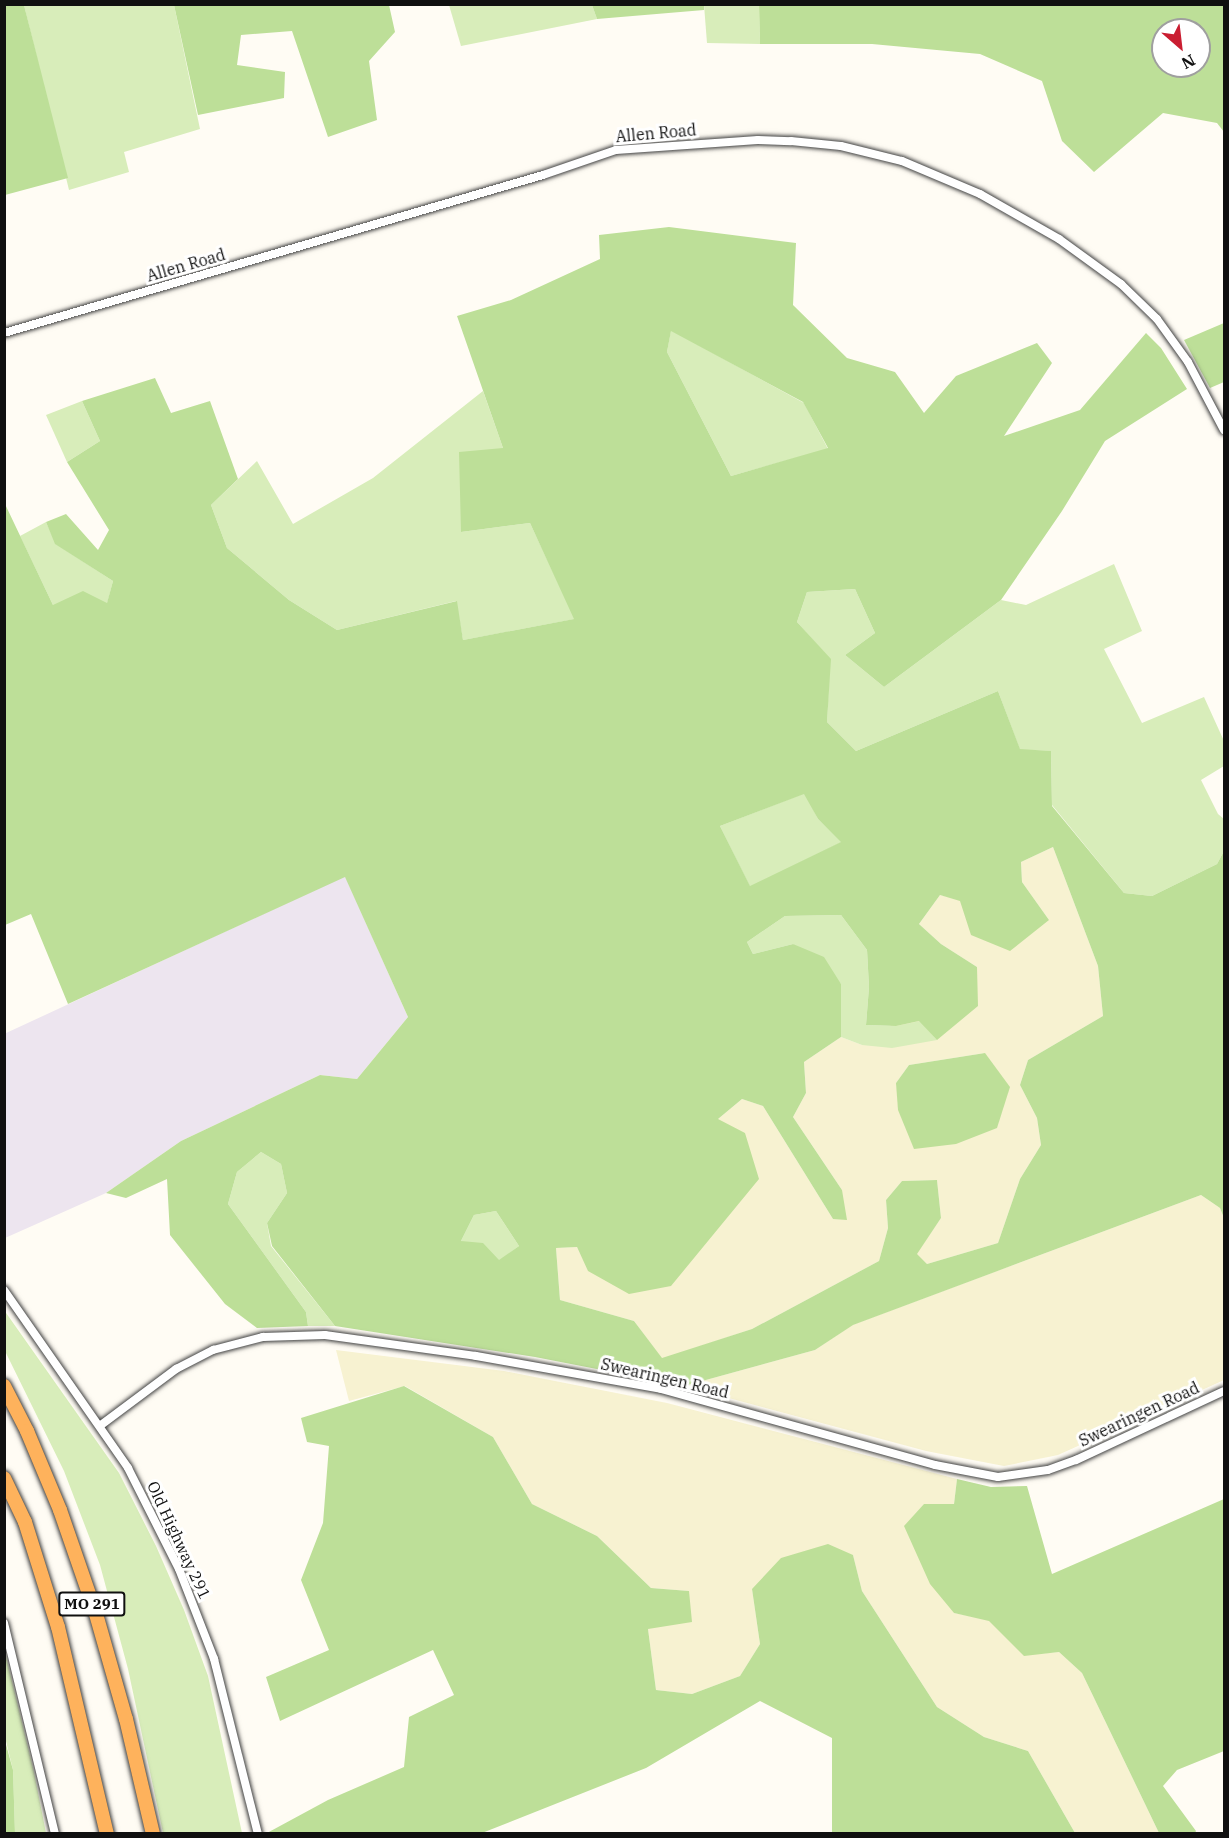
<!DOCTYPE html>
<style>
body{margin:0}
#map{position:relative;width:1229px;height:1838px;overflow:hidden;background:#fffcf4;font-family:"IBM Plex Serif",serif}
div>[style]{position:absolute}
.industrial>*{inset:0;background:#ede5ef}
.farmland>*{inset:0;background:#f7f2d1}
.green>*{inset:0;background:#d8edba}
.forest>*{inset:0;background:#bddf98}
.roads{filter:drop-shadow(0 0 2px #434343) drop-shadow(0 0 2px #434343)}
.minor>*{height:8px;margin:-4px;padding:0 4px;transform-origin:4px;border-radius:4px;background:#fff}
.trunk>*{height:14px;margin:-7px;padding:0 7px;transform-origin:7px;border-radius:7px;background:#feb25c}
span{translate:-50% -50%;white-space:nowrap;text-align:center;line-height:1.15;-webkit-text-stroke:6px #fff;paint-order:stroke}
.shield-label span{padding:2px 4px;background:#fff;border:2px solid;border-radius:4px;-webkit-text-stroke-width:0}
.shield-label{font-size:15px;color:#101010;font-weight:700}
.street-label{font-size:16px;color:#101010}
.frame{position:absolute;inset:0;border:6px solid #101010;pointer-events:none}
.north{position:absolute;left:1151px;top:18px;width:60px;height:60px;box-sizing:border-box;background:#fff;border:2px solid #9f9f9f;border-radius:50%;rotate:152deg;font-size:16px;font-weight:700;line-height:24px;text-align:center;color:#101010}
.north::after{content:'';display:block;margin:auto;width:21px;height:27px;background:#ca1e32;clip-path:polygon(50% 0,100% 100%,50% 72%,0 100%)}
</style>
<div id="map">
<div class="industrial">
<div style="clip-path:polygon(345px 876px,408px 1017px,357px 1079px,320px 1075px,181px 1141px,106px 1193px,5px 1238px,4px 1034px)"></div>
</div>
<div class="farmland">
<div style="clip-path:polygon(evenodd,1053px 847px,1098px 966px,1103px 1016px,1028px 1060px,1020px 1085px,1037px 1118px,1041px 1145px,1020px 1179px,998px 1243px,927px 1264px,916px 1254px,941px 1218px,937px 1180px,902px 1181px,886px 1200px,888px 1228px,879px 1261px,752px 1329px,662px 1359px,634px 1321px,560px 1300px,556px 1248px,577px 1247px,589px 1271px,718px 1119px,742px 1099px,763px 1106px,833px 1219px,842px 1190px,793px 1117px,806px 1093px,804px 1062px,841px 1037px,862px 1045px,977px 967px,941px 944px,919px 924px,940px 895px,1049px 920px,1022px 882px,1021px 862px,1053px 847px,985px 1053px,896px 1083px,909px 1065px,985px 1053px)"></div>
<div style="clip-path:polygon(1201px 1195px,1220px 1208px,1224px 1218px,1224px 1380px,1058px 1455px,1004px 1466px,926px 1451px,684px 1386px,815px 1350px,852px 1325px)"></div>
<div style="clip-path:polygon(336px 1350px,504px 1371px,667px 1403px,957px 1479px,954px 1504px,924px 1504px,954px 1613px,989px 1620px,1024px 1655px,1059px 1652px,1082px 1673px,1159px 1833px,1075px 1833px,1028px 1751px,984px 1737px,937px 1707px,862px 1591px,853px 1555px,752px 1589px,760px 1644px,740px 1676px,692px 1694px,656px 1690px,648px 1629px,689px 1591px,651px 1588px,597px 1536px,532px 1504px,493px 1437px,405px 1386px,349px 1401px)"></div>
</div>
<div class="green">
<div style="clip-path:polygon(24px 5px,174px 5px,200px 129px,124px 152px,129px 172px,69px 190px)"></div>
<div style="clip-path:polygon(449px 5px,592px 5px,597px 19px,461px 46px)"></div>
<div style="clip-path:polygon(704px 5px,759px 5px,760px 44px,707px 43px)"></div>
<div style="clip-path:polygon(671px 330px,804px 403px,828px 449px,731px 476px,667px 352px)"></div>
<div style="clip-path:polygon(483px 391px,503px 448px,461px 532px,530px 523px,575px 619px,463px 640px,456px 601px,337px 630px,289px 600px,227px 548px,211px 505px,257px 461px,293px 524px,373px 478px)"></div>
<div style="clip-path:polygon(82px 401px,100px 441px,67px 462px,46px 415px)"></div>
<div style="clip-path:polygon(46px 522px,56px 544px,113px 581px,107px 604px,53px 605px,20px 536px)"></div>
<div style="clip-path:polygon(1114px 564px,1142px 631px,1104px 649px,1142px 723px,1204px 697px,1224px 741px,1224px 766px,1201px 780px,1218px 814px,1224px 819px,1224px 851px,1217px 864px,1152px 896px,1124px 893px,1052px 805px,1051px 751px,1020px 750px,998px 691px,856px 751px,827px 722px,830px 659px,797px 622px,807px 592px,855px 589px,875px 633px,845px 655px,884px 687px,1001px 600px,1026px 605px)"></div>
<div style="clip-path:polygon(805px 793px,818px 819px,842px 842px,750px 887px,720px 826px)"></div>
<div style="clip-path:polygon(841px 915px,867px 950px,869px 987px,866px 1025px,896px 1026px,920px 1021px,937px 1040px,892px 1048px,862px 1045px,841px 1037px,841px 984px,793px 944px,753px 954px,747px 942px,785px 916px)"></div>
<div style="clip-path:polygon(261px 1152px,281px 1164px,287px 1193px,267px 1223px,271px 1246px,335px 1326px,308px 1326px,306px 1312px,228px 1204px,237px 1172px)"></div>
<div style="clip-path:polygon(496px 1211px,519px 1246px,499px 1261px,461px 1241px,474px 1215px)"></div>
<div style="clip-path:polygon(4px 1310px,119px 1473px,156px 1546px,184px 1610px,208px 1676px,242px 1833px,163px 1833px,128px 1669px,100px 1565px,64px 1471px,5px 1351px)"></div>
<div style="clip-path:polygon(5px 1652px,34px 1772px,46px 1833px,15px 1833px,13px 1770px,5px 1737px)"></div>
</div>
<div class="forest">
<div style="clip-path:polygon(5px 4px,24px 5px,68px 178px,5px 195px)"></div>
<div style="clip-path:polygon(174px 5px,389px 5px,395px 32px,369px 61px,377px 120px,328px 137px,292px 31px,241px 35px,237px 65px,285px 72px,284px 98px,198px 115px)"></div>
<div style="clip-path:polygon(704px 5px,704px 10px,597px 19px,592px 5px)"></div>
<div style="clip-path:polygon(evenodd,759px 5px,1224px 5px,1224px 132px,1217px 123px,1163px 113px,1094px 172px,1062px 141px,1042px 81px,980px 54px,872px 44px,760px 44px,759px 5px,1163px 30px,1199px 30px,1199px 66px,1163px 66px,1163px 30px)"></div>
<div style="clip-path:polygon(evenodd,669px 227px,796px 243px,793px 305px,847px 358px,895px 372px,924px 413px,956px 376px,1037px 343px,1052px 363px,1004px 436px,1080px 410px,1146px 333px,1161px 348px,1187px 389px,1105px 441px,1062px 511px,1001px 600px,884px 687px,845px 655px,875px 633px,855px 589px,807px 592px,797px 622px,831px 659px,827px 722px,856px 751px,998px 691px,1020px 749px,1051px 751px,1052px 806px,1124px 893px,1152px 896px,1217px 864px,1224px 851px,1224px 1218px,1220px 1208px,1201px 1195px,853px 1325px,815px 1350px,684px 1386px,535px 1357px,335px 1326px,272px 1246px,267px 1223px,287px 1193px,281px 1164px,261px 1152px,237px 1172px,228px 1204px,306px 1312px,308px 1326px,257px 1328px,225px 1304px,170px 1235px,167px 1179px,126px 1198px,106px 1193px,181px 1141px,320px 1075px,357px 1079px,408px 1017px,345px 877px,68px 1004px,31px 914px,5px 925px,5px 504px,53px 605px,83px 591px,107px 603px,113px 581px,55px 544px,46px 522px,66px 514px,98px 550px,109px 530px,67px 462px,100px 441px,82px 401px,155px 378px,171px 413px,210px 401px,238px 479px,211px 505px,227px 548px,289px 600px,337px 630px,457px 601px,463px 640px,574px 619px,530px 523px,461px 532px,459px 452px,503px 448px,457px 316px,511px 300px,600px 259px,599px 235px,669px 227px,671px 331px,803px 402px,828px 448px,731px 476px,667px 352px,671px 331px,669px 227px,804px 794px,818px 819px,841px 842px,750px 886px,720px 826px,804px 794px,669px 227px,1053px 847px,1098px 966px,1103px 1016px,1028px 1060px,1020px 1085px,1037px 1118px,1041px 1145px,1020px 1179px,998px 1243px,927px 1264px,917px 1254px,941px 1218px,937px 1180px,902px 1181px,886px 1200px,888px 1228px,879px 1261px,752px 1329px,662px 1358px,634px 1321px,560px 1300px,556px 1248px,577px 1247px,588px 1271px,629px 1294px,671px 1286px,759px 1179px,745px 1133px,718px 1119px,742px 1099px,763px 1106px,833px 1219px,847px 1220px,842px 1190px,793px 1117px,806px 1093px,804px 1062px,841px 1037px,841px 984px,824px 957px,793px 944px,753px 954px,747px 942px,785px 916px,841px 915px,867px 950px,869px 987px,866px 1025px,896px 1026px,919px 1021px,937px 1040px,978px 1006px,977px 967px,941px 944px,919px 924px,940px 895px,960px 901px,971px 935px,1010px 951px,1049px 920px,1022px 882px,1021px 862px,1053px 847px,669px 227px,496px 1211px,519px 1246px,499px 1260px,483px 1243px,461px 1241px,474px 1215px,496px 1211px)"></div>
<div style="clip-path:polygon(1224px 323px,1224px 382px,1210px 388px,1184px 340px)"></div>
<div style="clip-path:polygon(985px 1053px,1010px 1087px,997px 1128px,956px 1144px,914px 1149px,898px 1110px,896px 1083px,909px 1065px)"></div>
<div style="clip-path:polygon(404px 1386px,493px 1437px,532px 1504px,597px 1536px,651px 1588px,689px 1591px,692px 1622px,648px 1629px,656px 1690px,692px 1694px,740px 1676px,760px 1644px,752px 1589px,781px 1558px,828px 1544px,853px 1555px,862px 1591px,937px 1707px,984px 1737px,1028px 1751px,1075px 1833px,832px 1833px,832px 1738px,760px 1701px,646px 1768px,482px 1833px,267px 1833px,328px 1800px,404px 1767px,409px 1717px,454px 1695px,433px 1650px,280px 1721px,266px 1677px,329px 1650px,301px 1580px,323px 1523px,329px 1446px,307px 1442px,301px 1418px)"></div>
<div style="clip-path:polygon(957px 1479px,991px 1487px,1027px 1486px,1052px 1574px,1224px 1499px,1224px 1751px,1177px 1770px,1163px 1786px,1196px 1831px,1195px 1833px,1159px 1833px,1082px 1673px,1059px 1652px,1024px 1656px,989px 1621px,954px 1613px,930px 1584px,904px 1526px,924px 1504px,954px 1504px)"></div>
<div style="clip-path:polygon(4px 1737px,13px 1770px,15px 1833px,5px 1833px)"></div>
</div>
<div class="roads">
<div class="minor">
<div style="left:4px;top:333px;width:562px;rotate:-16.34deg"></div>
<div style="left:543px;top:175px;width:77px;rotate:-18.9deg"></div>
<div style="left:616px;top:150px;width:142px;rotate:-4deg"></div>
<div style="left:758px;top:140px;width:33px;rotate:2deg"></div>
<div style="left:791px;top:141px;width:50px;rotate:5.7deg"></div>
<div style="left:841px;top:146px;width:63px;rotate:13.8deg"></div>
<div style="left:902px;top:161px;width:85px;rotate:22.9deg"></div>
<div style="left:980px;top:194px;width:91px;rotate:29.7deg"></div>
<div style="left:1059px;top:239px;width:77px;rotate:36deg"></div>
<div style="left:1121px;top:284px;width:50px;rotate:44.2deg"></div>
<div style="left:1157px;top:319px;width:53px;rotate:54.2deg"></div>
<div style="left:1188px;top:362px;width:77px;rotate:62.1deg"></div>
<div style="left:4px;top:1290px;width:217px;rotate:55.1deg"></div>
<div style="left:128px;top:1468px;width:113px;rotate:63.2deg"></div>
<div style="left:179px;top:1569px;width:97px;rotate:68.7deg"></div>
<div style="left:214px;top:1659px;width:180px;rotate:75.9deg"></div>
<div style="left:101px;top:1425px;width:94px;rotate:-36.7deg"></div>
<div style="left:176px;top:1369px;width:42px;rotate:-27.2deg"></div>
<div style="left:213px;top:1350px;width:52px;rotate:-14.6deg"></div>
<div style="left:263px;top:1337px;width:62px;rotate:-1.8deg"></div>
<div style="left:325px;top:1335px;width:152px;rotate:7.9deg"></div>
<div style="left:476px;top:1356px;width:188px;rotate:10.1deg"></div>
<div style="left:661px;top:1389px;width:284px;rotate:15.5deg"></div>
<div style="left:935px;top:1465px;width:64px;rotate:10.8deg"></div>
<div style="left:998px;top:1477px;width:50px;rotate:-8deg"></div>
<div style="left:1048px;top:1470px;width:30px;rotate:-20deg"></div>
<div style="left:1076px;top:1460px;width:163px;rotate:-25deg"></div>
<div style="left:4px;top:1623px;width:217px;rotate:76.4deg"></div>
</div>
<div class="trunk">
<div style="left:4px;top:1386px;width:51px;rotate:62.9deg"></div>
<div style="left:27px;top:1431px;width:86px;rotate:67.3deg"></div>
<div style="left:60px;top:1510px;width:110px;rotate:70.9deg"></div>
<div style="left:96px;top:1614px;width:109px;rotate:74.1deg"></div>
<div style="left:126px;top:1719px;width:118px;rotate:76.8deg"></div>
<div style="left:4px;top:1478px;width:49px;rotate:64.5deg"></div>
<div style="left:25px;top:1522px;width:110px;rotate:72.6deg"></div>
<div style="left:58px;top:1627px;width:213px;rotate:76.7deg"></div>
</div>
</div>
<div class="shield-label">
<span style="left:92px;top:1604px">MO 291</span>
</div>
<div class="street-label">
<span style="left:656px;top:133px;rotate:-5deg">Allen Road</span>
<span style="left:186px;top:265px;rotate:-16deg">Allen Road</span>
<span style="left:665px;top:1378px;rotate:13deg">Swearingen Road</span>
<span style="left:1139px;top:1414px;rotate:-25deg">Swearingen Road</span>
<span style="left:179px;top:1540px;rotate:65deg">Old Highway 291</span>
</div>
<div class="frame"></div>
<div class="north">N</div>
</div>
